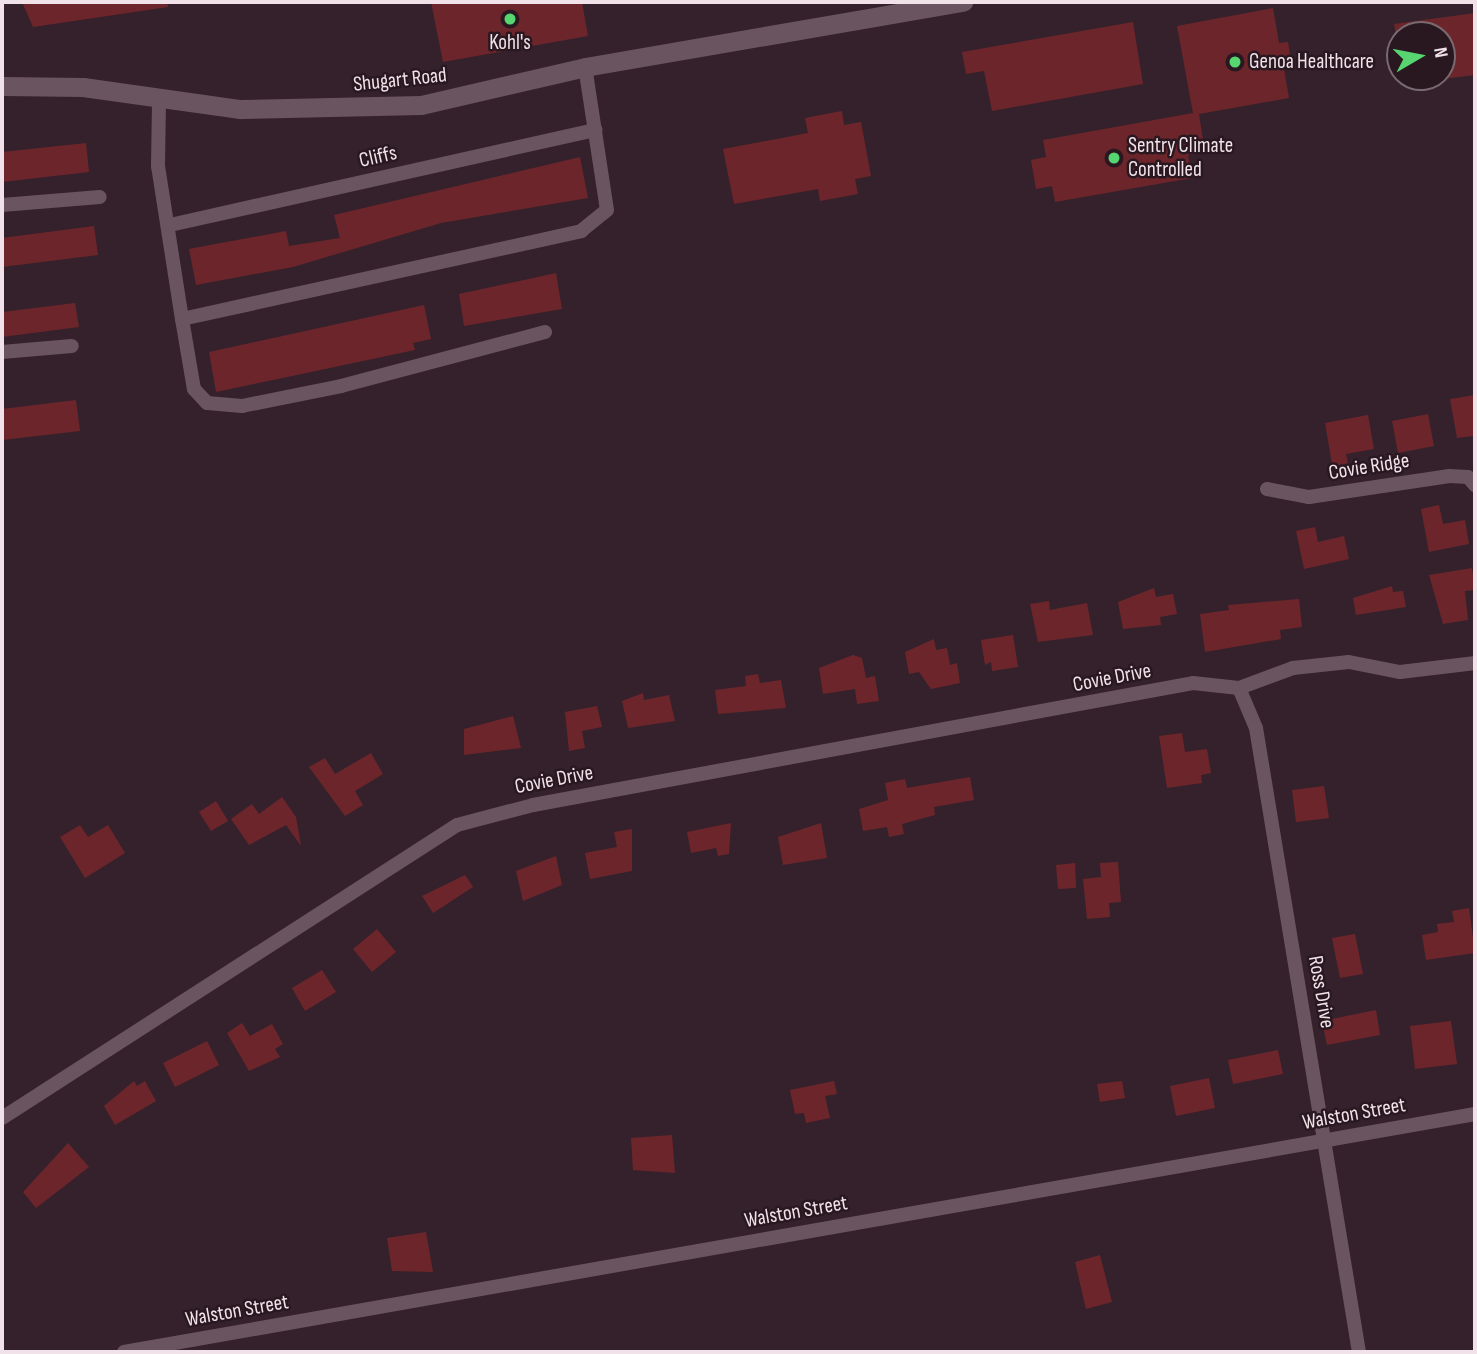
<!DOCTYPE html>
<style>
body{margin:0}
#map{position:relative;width:1477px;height:1354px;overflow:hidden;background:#35212b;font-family:"Sofia Sans Condensed",sans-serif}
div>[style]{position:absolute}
.building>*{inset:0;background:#6c262b}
.street>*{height:14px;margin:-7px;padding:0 7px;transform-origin:7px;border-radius:7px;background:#6a545f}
.secondary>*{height:19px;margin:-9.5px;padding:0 9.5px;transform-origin:9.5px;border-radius:9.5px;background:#6a545f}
.dots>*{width:19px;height:19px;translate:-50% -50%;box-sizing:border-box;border:4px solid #2a1821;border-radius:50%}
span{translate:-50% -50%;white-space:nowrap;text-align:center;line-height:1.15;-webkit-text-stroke:5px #2a1821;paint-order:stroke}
.poi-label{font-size:21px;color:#f0e2e8}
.left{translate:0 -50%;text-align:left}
.street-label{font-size:21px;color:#f0e2e8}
.frame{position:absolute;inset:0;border:4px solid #f0e2e8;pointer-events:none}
.north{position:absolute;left:1386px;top:21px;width:70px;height:70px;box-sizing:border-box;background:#2a1821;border:2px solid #796971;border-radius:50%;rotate:80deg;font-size:19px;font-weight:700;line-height:28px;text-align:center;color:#f0e2e8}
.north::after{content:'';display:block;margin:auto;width:24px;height:32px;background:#57d570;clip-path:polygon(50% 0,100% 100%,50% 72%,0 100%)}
</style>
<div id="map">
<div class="building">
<div style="clip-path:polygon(22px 2px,167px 2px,168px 7px,33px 27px)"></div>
<div style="clip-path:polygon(431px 2px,582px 2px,588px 36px,443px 62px)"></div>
<div style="clip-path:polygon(1273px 8px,1279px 43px,1288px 42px,1291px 61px,1283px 63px,1289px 98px,1199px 114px,1205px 153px,1188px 155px,1192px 178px,1055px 202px,1052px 186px,1036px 189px,1031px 160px,1046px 157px,1043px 140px,1193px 113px,1177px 26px)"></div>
<div style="clip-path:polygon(1475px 13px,1475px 75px,1442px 79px,1442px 35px,1396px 35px,1394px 24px)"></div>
<div style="clip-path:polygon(1133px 22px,1143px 84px,992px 111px,984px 71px,966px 74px,962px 52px)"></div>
<div style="clip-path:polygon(842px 111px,844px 125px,861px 122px,871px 176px,855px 179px,858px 194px,820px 201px,818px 189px,734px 204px,723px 149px,808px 133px,805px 118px)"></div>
<div style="clip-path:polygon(86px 143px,89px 172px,2px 182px,2px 152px)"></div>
<div style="clip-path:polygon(580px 157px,588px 198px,441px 223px,293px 267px,196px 285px,189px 249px,286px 231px,289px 246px,340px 238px,334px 215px)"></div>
<div style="clip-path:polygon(94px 226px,98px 255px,2px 267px,2px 238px)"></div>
<div style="clip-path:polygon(556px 273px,562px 309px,464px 326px,459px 294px)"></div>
<div style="clip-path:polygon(75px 303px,79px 327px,2px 337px,2px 312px)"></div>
<div style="clip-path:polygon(424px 305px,431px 339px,413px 343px,415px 350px,216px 392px,209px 352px)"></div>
<div style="clip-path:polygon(1475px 395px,1474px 436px,1457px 438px,1450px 399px)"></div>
<div style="clip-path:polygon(76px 400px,80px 431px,2px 440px,2px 409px)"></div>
<div style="clip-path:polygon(1428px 414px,1434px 446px,1398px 453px,1392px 421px)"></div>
<div style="clip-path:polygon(1368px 415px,1374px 449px,1346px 454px,1349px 467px,1333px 470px,1325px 423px)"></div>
<div style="clip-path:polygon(1439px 505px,1443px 524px,1465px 520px,1469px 544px,1429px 552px,1421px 509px)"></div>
<div style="clip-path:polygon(1315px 527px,1318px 542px,1344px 536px,1349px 559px,1304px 569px,1296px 531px)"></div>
<div style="clip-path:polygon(1472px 568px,1475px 590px,1465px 591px,1468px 620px,1443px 624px,1429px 575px)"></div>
<div style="clip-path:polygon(1392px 586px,1393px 592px,1403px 591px,1406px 607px,1356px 615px,1353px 598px)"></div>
<div style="clip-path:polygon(1154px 588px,1156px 597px,1173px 594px,1177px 614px,1160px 617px,1161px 625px,1123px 629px,1118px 602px)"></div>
<div style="clip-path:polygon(1299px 599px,1302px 627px,1280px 630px,1281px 639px,1205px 652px,1200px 614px,1229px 610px,1228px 605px)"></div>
<div style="clip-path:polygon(1049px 601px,1050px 610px,1087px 603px,1093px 635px,1038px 642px,1030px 604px)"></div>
<div style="clip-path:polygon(1013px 635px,1018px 667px,992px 671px,991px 662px,985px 665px,981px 640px)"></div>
<div style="clip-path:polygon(934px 639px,936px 650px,947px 648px,950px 665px,957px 663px,960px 683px,931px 689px,919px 672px,909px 674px,905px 652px)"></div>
<div style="clip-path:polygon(853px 655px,862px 658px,866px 678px,875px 676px,879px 701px,857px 704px,855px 689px,823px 694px,819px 668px)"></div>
<div style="clip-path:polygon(758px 674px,760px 683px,781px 680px,786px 708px,718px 714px,715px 690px,746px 686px,745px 676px)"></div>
<div style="clip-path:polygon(643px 693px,644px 700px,669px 695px,675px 721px,628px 728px,622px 701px)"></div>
<div style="clip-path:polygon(597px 706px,602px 727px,582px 731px,585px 748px,569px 751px,565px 712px)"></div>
<div style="clip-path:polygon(513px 716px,521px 748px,464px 755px,464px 729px)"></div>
<div style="clip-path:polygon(1182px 733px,1185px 752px,1207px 749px,1211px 773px,1201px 775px,1202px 783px,1167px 788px,1159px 736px)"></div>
<div style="clip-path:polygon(371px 753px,383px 774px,355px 791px,363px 805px,345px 816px,309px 767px,325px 758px,335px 774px)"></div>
<div style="clip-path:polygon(970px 777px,974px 800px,934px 807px,935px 815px,902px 824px,904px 834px,889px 837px,887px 827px,863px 831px,859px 809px,888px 800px,885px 783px,905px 779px,907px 788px)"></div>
<div style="clip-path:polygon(1324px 786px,1329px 818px,1296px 822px,1292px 790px)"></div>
<div style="clip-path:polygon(282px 797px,296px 817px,301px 846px,286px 825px,249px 845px,231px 819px,252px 804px,259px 814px)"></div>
<div style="clip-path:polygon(216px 801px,228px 821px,211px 831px,199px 812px)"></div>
<div style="clip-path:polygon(731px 823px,729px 854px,718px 856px,716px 848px,691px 853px,687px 832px)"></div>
<div style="clip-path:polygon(821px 823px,827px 858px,783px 865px,778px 837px)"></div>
<div style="clip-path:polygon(80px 825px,88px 837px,108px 825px,125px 853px,85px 878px,60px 837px)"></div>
<div style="clip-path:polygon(632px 829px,632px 871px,590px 879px,585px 853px,617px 847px,614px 832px)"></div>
<div style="clip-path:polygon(556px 856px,562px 885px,523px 901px,516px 871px)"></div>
<div style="clip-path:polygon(1118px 862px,1121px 902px,1109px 903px,1110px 917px,1087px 919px,1083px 879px,1101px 877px,1100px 863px)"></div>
<div style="clip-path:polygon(1075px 863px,1076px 888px,1058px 889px,1056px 865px)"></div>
<div style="clip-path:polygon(465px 875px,473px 887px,433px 913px,422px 896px)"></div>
<div style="clip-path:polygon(1469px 908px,1475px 953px,1426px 960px,1422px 935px,1438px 932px,1437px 924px,1454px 922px,1452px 911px)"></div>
<div style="clip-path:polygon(377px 929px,396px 952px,372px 972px,353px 949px)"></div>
<div style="clip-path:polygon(1355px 934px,1363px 974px,1340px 978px,1332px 938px)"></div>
<div style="clip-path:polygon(322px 970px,336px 992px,305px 1011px,292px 988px)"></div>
<div style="clip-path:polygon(1376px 1010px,1380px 1035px,1327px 1045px,1322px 1021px)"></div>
<div style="clip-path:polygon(1451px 1021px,1457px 1064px,1415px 1069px,1410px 1026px)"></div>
<div style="clip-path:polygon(242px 1023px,250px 1036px,272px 1024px,283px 1044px,275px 1049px,280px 1057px,249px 1071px,227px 1033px)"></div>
<div style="clip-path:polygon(207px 1041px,219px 1065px,175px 1087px,163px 1063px)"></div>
<div style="clip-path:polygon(1278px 1050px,1283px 1074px,1233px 1084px,1228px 1060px)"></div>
<div style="clip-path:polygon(1209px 1078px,1215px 1108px,1176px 1116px,1170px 1086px)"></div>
<div style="clip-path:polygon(134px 1081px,137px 1086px,145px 1081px,156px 1101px,115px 1125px,104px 1106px)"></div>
<div style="clip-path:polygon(834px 1081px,837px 1094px,825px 1096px,830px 1118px,806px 1123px,804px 1113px,795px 1114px,790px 1090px)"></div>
<div style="clip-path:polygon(1122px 1081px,1125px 1098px,1100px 1102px,1097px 1084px)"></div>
<div style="clip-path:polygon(672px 1135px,675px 1173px,633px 1170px,631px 1138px)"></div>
<div style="clip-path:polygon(68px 1143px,89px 1167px,36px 1208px,23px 1192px)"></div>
<div style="clip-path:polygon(426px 1232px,433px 1272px,392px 1271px,387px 1238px)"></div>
<div style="clip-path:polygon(1100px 1255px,1112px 1302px,1086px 1309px,1075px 1262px)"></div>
</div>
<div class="street">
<div style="left:159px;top:102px;width:64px;rotate:90.9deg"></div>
<div style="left:158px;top:166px;width:155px;rotate:81.1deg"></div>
<div style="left:182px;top:319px;width:71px;rotate:80.3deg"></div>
<div style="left:194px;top:389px;width:19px;rotate:47deg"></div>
<div style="left:207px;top:403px;width:35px;rotate:5deg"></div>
<div style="left:242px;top:406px;width:101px;rotate:-11.4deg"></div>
<div style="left:341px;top:386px;width:211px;rotate:-14.8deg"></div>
<div style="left:2px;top:205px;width:98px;rotate:-4.7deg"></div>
<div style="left:170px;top:225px;width:436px;rotate:-12.6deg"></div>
<div style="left:182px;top:319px;width:409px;rotate:-12.4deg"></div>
<div style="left:581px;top:231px;width:33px;rotate:-39deg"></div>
<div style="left:607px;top:210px;width:145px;rotate:-98.7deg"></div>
<div style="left:2px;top:352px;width:70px;rotate:-4.9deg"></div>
<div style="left:1267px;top:489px;width:43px;rotate:10.8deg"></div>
<div style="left:1309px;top:497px;width:142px;rotate:-8.5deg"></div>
<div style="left:1449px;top:476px;width:19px;rotate:3deg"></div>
<div style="left:1468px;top:477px;width:11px;rotate:49deg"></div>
<div style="left:1239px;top:688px;width:58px;rotate:-20.3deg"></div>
<div style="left:1293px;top:668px;width:56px;rotate:-6.1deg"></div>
<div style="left:1349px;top:662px;width:52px;rotate:11.1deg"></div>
<div style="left:1400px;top:672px;width:76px;rotate:-6.8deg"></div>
<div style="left:2px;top:1118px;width:541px;rotate:-32.78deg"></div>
<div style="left:457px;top:825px;width:79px;rotate:-14.7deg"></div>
<div style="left:533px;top:805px;width:671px;rotate:-10.47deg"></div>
<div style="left:1193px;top:683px;width:46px;rotate:6.2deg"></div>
<div style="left:1239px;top:688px;width:43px;rotate:67deg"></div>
<div style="left:1256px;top:728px;width:632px;rotate:80.63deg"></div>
<div style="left:124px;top:1352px;width:1372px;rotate:-9.99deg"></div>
</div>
<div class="secondary">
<div style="left:2px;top:86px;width:81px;rotate:0.7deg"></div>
<div style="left:83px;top:87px;width:159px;rotate:8deg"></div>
<div style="left:240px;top:109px;width:181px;rotate:-1.3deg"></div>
<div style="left:421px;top:105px;width:168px;rotate:-13deg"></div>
<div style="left:585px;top:67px;width:384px;rotate:-9.8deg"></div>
</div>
<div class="dots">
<div style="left:510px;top:19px;background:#57d570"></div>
<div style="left:1235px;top:62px;background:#57d570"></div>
<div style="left:1114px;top:158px;background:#57d570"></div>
</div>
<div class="poi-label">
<span style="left:510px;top:43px">Kohl's</span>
<span class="left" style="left:1249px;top:62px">Genoa Healthcare</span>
<span class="left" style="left:1128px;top:158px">Sentry Climate<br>Controlled</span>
</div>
<div class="street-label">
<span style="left:400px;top:80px;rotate:-6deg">Shugart Road</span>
<span style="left:378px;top:157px;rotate:-13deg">Cliffs</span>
<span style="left:1369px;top:467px;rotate:-9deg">Covie Ridge</span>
<span style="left:1112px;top:678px;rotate:-11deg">Covie Drive</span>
<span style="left:554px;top:780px;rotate:-11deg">Covie Drive</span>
<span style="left:1321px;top:992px;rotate:80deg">Ross Drive</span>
<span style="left:1354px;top:1114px;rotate:-10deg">Walston Street</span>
<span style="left:796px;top:1212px;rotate:-10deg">Walston Street</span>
<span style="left:237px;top:1311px;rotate:-10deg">Walston Street</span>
</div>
<div class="frame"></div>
<div class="north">N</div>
</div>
